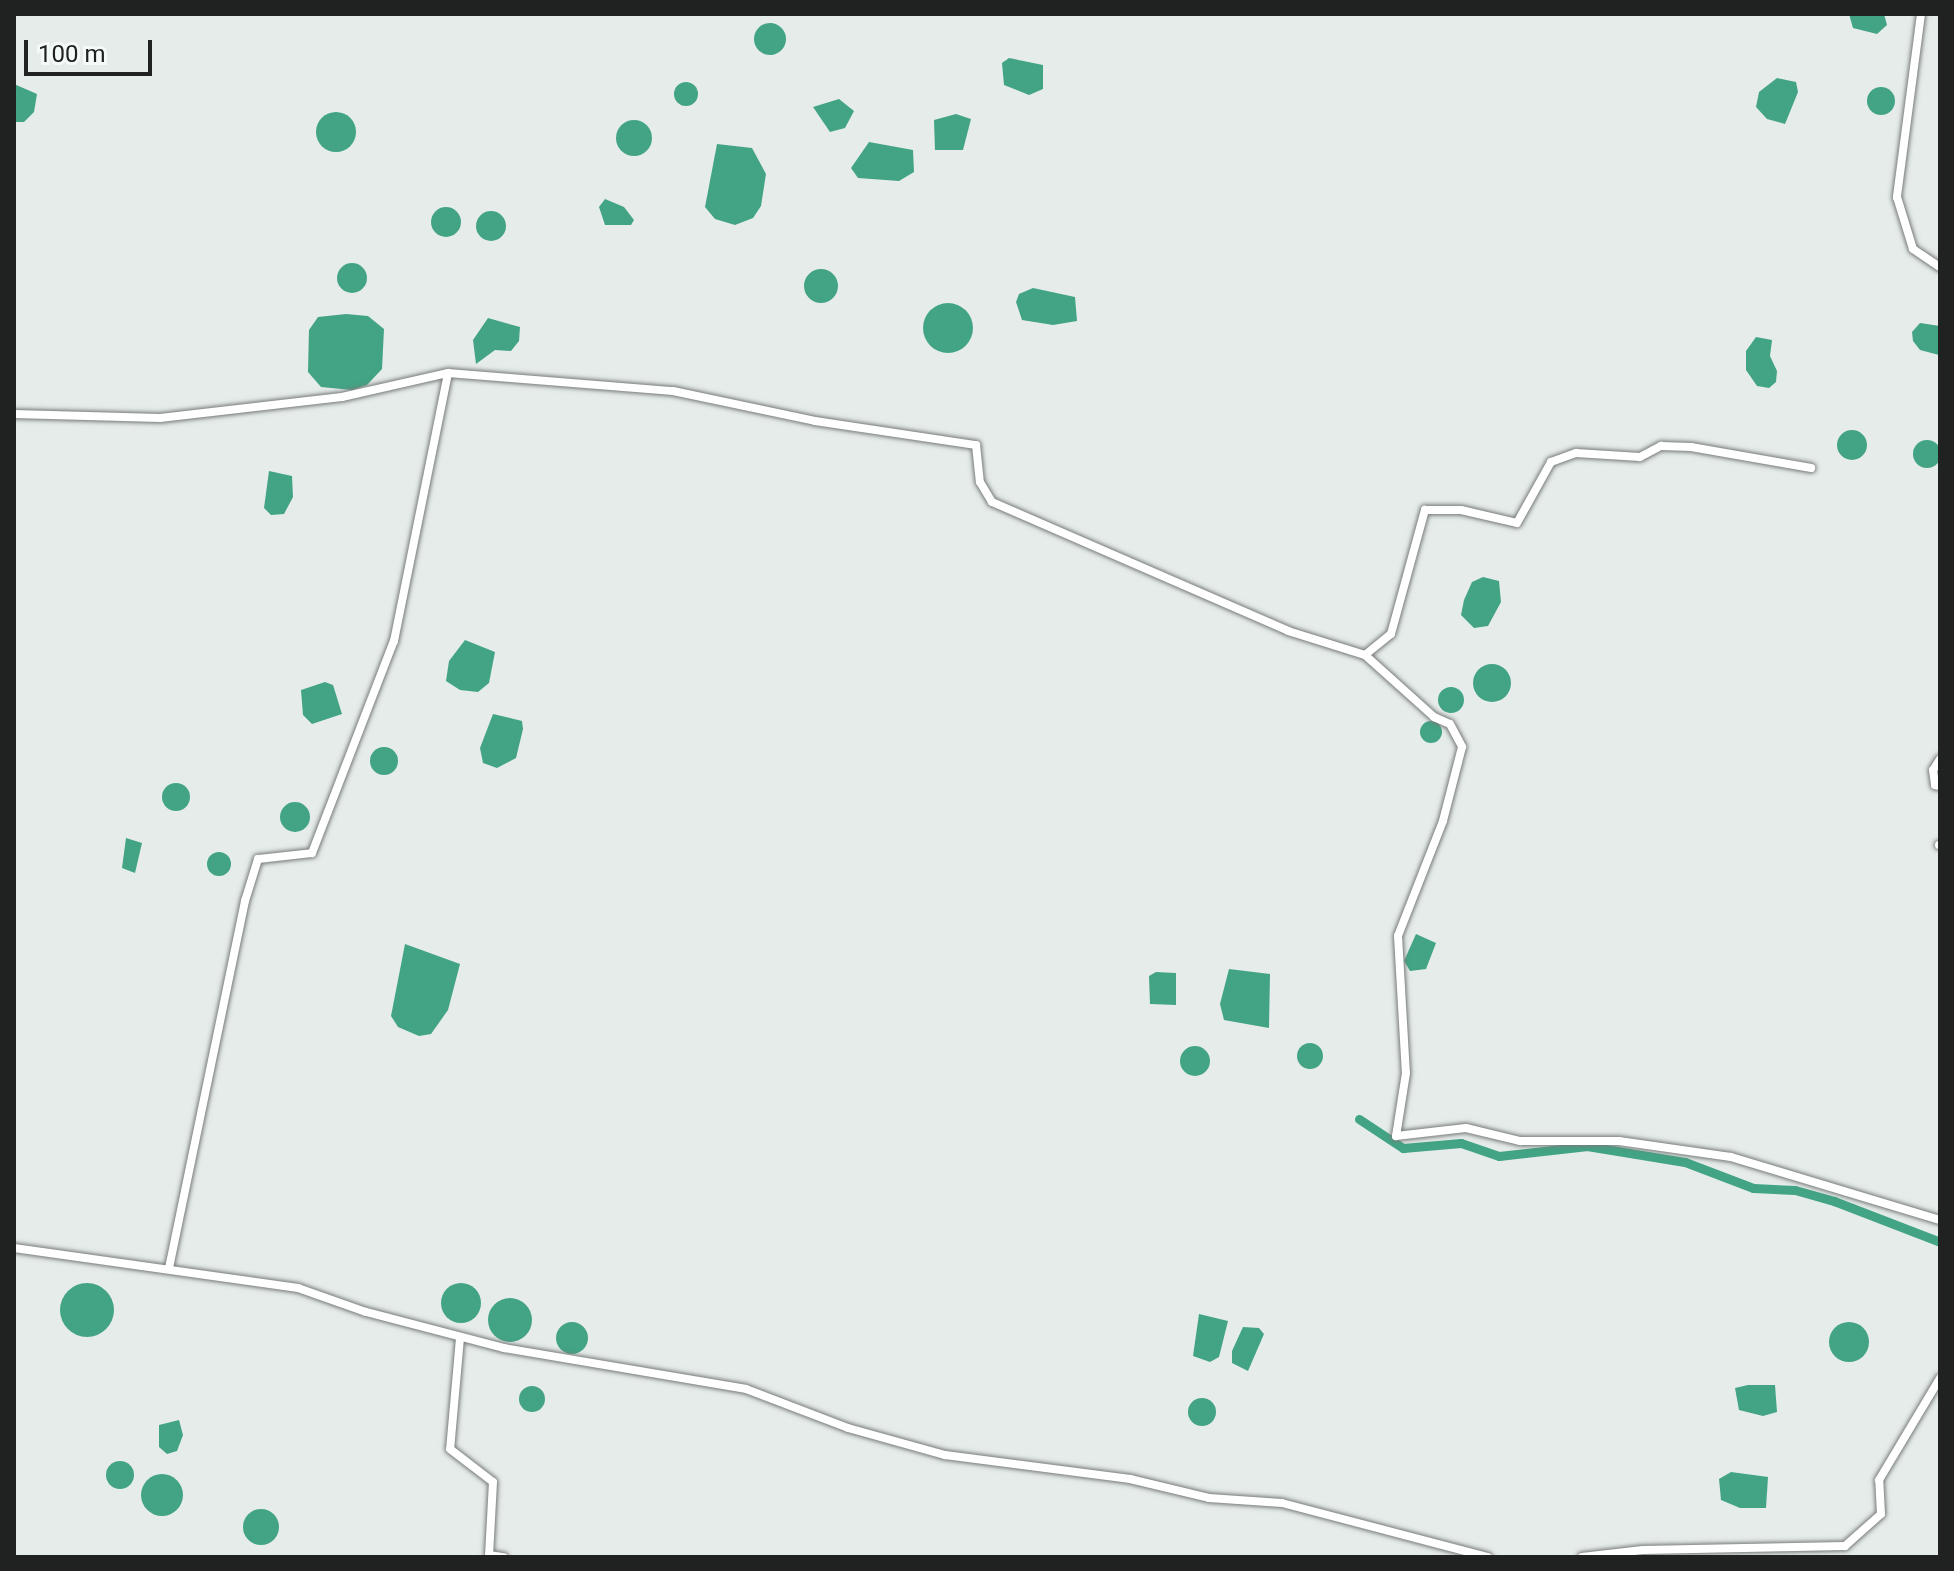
<!DOCTYPE html>
<style>
body{margin:0}
#map{position:relative;width:1954px;height:1571px;overflow:hidden;background:#e6ecea;font-family:Roboto,sans-serif}
div>[style]{position:absolute}
.water>*{inset:0;background:#42a485}
.round{border-radius:50%}
.canal>*{height:9px;margin:-4.5px;padding:0 4.5px;transform-origin:4.5px;border-radius:4.5px;background:#42a485}
.roads{filter:drop-shadow(0 0 2px #777c7a) drop-shadow(0 0 2px #777c7a)}
.minor>*{height:8px;margin:-4px;padding:0 4px;transform-origin:4px;border-radius:4px;background:#fff}
span{translate:-50% -50%;white-space:nowrap;text-align:center;line-height:1.15;-webkit-text-stroke:8px #f4faf7;paint-order:stroke}
.frame{position:absolute;inset:0;border:16px solid #202221;pointer-events:none}
.scale{position:absolute;left:24px;top:40px;width:128px;height:36px;box-sizing:border-box;border:4px solid #202221;border-top:0;padding-left:10px;font-size:24px;line-height:28px;white-space:nowrap;color:#202221;-webkit-text-stroke:6px #f4faf7;paint-order:stroke}
</style>
<div id="map">
<div class="water">
<div style="clip-path:polygon(1849px 14px,1884px 14px,1887px 25px,1877px 34px,1853px 28px)"></div>
<div class="round" style="left:754px;top:23px;width:32px;height:32px"></div>
<div style="clip-path:polygon(1009px 58px,1043px 65px,1043px 89px,1029px 95px,1004px 85px,1002px 63px)"></div>
<div style="clip-path:polygon(1777px 78px,1796px 82px,1798px 92px,1785px 124px,1767px 119px,1756px 107px,1759px 92px)"></div>
<div class="round" style="left:674px;top:82px;width:24px;height:24px"></div>
<div style="clip-path:polygon(14px 84px,37px 94px,34px 112px,24px 122px,14px 122px)"></div>
<div class="round" style="left:1867px;top:87px;width:28px;height:28px"></div>
<div style="clip-path:polygon(839px 99px,854px 111px,845px 128px,830px 132px,813px 107px)"></div>
<div class="round" style="left:316px;top:112px;width:40px;height:40px"></div>
<div style="clip-path:polygon(956px 114px,971px 119px,963px 150px,935px 150px,934px 120px)"></div>
<div class="round" style="left:616px;top:120px;width:36px;height:36px"></div>
<div style="clip-path:polygon(869px 142px,913px 150px,914px 172px,899px 181px,858px 178px,851px 168px)"></div>
<div style="clip-path:polygon(717px 144px,752px 148px,766px 174px,761px 206px,753px 218px,735px 225px,715px 219px,705px 207px)"></div>
<div style="clip-path:polygon(605px 199px,624px 207px,634px 220px,631px 225px,605px 225px,599px 207px)"></div>
<div class="round" style="left:431px;top:207px;width:30px;height:30px"></div>
<div class="round" style="left:476px;top:211px;width:30px;height:30px"></div>
<div class="round" style="left:337px;top:263px;width:30px;height:30px"></div>
<div class="round" style="left:804px;top:269px;width:34px;height:34px"></div>
<div style="clip-path:polygon(1033px 288px,1075px 297px,1077px 321px,1053px 325px,1022px 320px,1016px 302px,1019px 294px)"></div>
<div class="round" style="left:923px;top:303px;width:50px;height:50px"></div>
<div style="clip-path:polygon(346px 314px,368px 316px,384px 329px,382px 369px,367px 385px,352px 390px,321px 387px,308px 372px,309px 330px,318px 317px)"></div>
<div style="clip-path:polygon(488px 318px,520px 327px,519px 341px,511px 351px,495px 350px,476px 364px,473px 340px)"></div>
<div style="clip-path:polygon(1920px 323px,1940px 326px,1939px 355px,1920px 350px,1913px 341px,1912px 332px)"></div>
<div style="clip-path:polygon(1756px 337px,1772px 340px,1770px 356px,1777px 371px,1776px 382px,1769px 388px,1757px 386px,1746px 370px,1746px 351px)"></div>
<div class="round" style="left:1837px;top:430px;width:30px;height:30px"></div>
<div class="round" style="left:1913px;top:440px;width:28px;height:28px"></div>
<div style="clip-path:polygon(269px 471px,292px 476px,293px 497px,284px 514px,271px 515px,264px 508px)"></div>
<div style="clip-path:polygon(1483px 577px,1499px 581px,1501px 602px,1488px 626px,1474px 628px,1461px 615px,1464px 600px,1472px 582px)"></div>
<div style="clip-path:polygon(465px 640px,495px 652px,489px 683px,478px 692px,460px 690px,446px 681px,449px 661px)"></div>
<div class="round" style="left:1473px;top:664px;width:38px;height:38px"></div>
<div style="clip-path:polygon(325px 682px,333px 685px,342px 714px,312px 724px,303px 715px,301px 690px)"></div>
<div class="round" style="left:1438px;top:687px;width:26px;height:26px"></div>
<div style="clip-path:polygon(493px 714px,522px 721px,523px 729px,516px 758px,497px 768px,483px 763px,480px 748px)"></div>
<div class="round" style="left:1420px;top:721px;width:22px;height:22px"></div>
<div class="round" style="left:370px;top:747px;width:28px;height:28px"></div>
<div class="round" style="left:162px;top:783px;width:28px;height:28px"></div>
<div class="round" style="left:280px;top:802px;width:30px;height:30px"></div>
<div style="clip-path:polygon(126px 838px,142px 843px,135px 873px,122px 868px)"></div>
<div class="round" style="left:207px;top:852px;width:24px;height:24px"></div>
<div style="clip-path:polygon(1416px 934px,1436px 943px,1426px 969px,1410px 971px,1404px 961px)"></div>
<div style="clip-path:polygon(405px 944px,460px 964px,448px 1010px,431px 1034px,419px 1036px,398px 1027px,391px 1016px)"></div>
<div style="clip-path:polygon(1229px 969px,1270px 974px,1269px 1028px,1224px 1020px,1220px 1004px)"></div>
<div style="clip-path:polygon(1156px 972px,1176px 973px,1176px 1005px,1150px 1004px,1149px 976px)"></div>
<div class="round" style="left:1297px;top:1043px;width:26px;height:26px"></div>
<div class="round" style="left:1180px;top:1046px;width:30px;height:30px"></div>
<div class="round" style="left:60px;top:1283px;width:54px;height:54px"></div>
<div class="round" style="left:441px;top:1283px;width:40px;height:40px"></div>
<div class="round" style="left:488px;top:1298px;width:44px;height:44px"></div>
<div style="clip-path:polygon(1199px 1314px,1228px 1321px,1219px 1357px,1210px 1362px,1193px 1356px)"></div>
<div class="round" style="left:556px;top:1322px;width:32px;height:32px"></div>
<div class="round" style="left:1829px;top:1322px;width:40px;height:40px"></div>
<div style="clip-path:polygon(1243px 1327px,1259px 1328px,1264px 1334px,1248px 1371px,1232px 1363px,1232px 1351px)"></div>
<div style="clip-path:polygon(1748px 1385px,1775px 1385px,1777px 1412px,1763px 1416px,1739px 1410px,1735px 1388px)"></div>
<div class="round" style="left:519px;top:1386px;width:26px;height:26px"></div>
<div class="round" style="left:1188px;top:1398px;width:28px;height:28px"></div>
<div style="clip-path:polygon(179px 1420px,183px 1435px,177px 1451px,167px 1454px,159px 1447px,159px 1425px)"></div>
<div class="round" style="left:106px;top:1461px;width:28px;height:28px"></div>
<div style="clip-path:polygon(1731px 1472px,1768px 1477px,1766px 1508px,1740px 1508px,1721px 1500px,1719px 1479px)"></div>
<div class="round" style="left:141px;top:1474px;width:42px;height:42px"></div>
<div class="round" style="left:243px;top:1509px;width:36px;height:36px"></div>
</div>
<div class="canal">
<div style="left:1359px;top:1119px;width:53px;rotate:33.4deg"></div>
<div style="left:1403px;top:1148px;width:58px;rotate:-4.9deg"></div>
<div style="left:1461px;top:1143px;width:40px;rotate:18.9deg"></div>
<div style="left:1499px;top:1156px;width:89px;rotate:-6.5deg"></div>
<div style="left:1587px;top:1146px;width:99px;rotate:9.3deg"></div>
<div style="left:1685px;top:1162px;width:73px;rotate:20.9deg"></div>
<div style="left:1753px;top:1188px;width:42px;rotate:2.7deg"></div>
<div style="left:1795px;top:1190px;width:41px;rotate:15.8deg"></div>
<div style="left:1834px;top:1201px;width:114px;rotate:21.1deg"></div>
</div>
<div class="roads">
<div class="minor">
<div style="left:1921px;top:14px;width:185px;rotate:97.5deg"></div>
<div style="left:1897px;top:197px;width:54px;rotate:72.9deg"></div>
<div style="left:1913px;top:249px;width:32px;rotate:34deg"></div>
<div style="left:14px;top:414px;width:146px;rotate:1.6deg"></div>
<div style="left:160px;top:418px;width:183px;rotate:-6.6deg"></div>
<div style="left:342px;top:397px;width:109px;rotate:-12.8deg"></div>
<div style="left:448px;top:373px;width:226px;rotate:4.6deg"></div>
<div style="left:673px;top:391px;width:145px;rotate:11.9deg"></div>
<div style="left:815px;top:421px;width:163px;rotate:8.5deg"></div>
<div style="left:976px;top:445px;width:37px;rotate:84deg"></div>
<div style="left:980px;top:482px;width:23px;rotate:59deg"></div>
<div style="left:992px;top:502px;width:323px;rotate:23.5deg"></div>
<div style="left:1288px;top:631px;width:81px;rotate:17.3deg"></div>
<div style="left:1365px;top:655px;width:33px;rotate:-39deg"></div>
<div style="left:1391px;top:634px;width:129px;rotate:-74.7deg"></div>
<div style="left:1425px;top:510px;width:36px"></div>
<div style="left:1461px;top:510px;width:57px;rotate:13.1deg"></div>
<div style="left:1517px;top:523px;width:70px;rotate:-60.9deg"></div>
<div style="left:1551px;top:462px;width:27px;rotate:-20deg"></div>
<div style="left:1576px;top:453px;width:64px;rotate:3.6deg"></div>
<div style="left:1640px;top:457px;width:24px;rotate:-28deg"></div>
<div style="left:1661px;top:446px;width:30px;rotate:2deg"></div>
<div style="left:1691px;top:447px;width:122px;rotate:9.9deg"></div>
<div style="left:1365px;top:655px;width:93px;rotate:41.9deg"></div>
<div style="left:1434px;top:717px;width:17px;rotate:24deg"></div>
<div style="left:1450px;top:724px;width:26px;rotate:62deg"></div>
<div style="left:1462px;top:747px;width:76px;rotate:104.4deg"></div>
<div style="left:1443px;top:821px;width:123px;rotate:111.4deg"></div>
<div style="left:1398px;top:936px;width:137px;rotate:86.7deg"></div>
<div style="left:1406px;top:1073px;width:64px;rotate:99deg"></div>
<div style="left:1396px;top:1136px;width:70px;rotate:-6.5deg"></div>
<div style="left:1466px;top:1128px;width:56px;rotate:13.5deg"></div>
<div style="left:1520px;top:1141px;width:99px"></div>
<div style="left:1619px;top:1141px;width:113px;rotate:8.1deg"></div>
<div style="left:1731px;top:1157px;width:218px;rotate:16.8deg"></div>
<div style="left:1940px;top:759px;width:13px;rotate:122deg"></div>
<div style="left:1933px;top:770px;width:15px;rotate:82deg"></div>
<div style="left:1935px;top:785px;width:5px;rotate:11deg"></div>
<div style="left:1939px;top:845px;width:1px"></div>
<div style="left:14px;top:1248px;width:287px;rotate:8deg"></div>
<div style="left:298px;top:1288px;width:72px;rotate:19.4deg"></div>
<div style="left:366px;top:1312px;width:143px;rotate:14.6deg"></div>
<div style="left:504px;top:1348px;width:245px;rotate:9.6deg"></div>
<div style="left:746px;top:1389px;width:109px;rotate:20.9deg"></div>
<div style="left:848px;top:1428px;width:101px;rotate:15.6deg"></div>
<div style="left:945px;top:1455px;width:187px;rotate:7.4deg"></div>
<div style="left:1130px;top:1479px;width:81px;rotate:13.5deg"></div>
<div style="left:1209px;top:1498px;width:73px;rotate:3.9deg"></div>
<div style="left:1282px;top:1503px;width:213px;rotate:14.7deg"></div>
<div style="left:169px;top:1268px;width:375px;rotate:-78.3deg"></div>
<div style="left:245px;top:901px;width:44px;rotate:-72.8deg"></div>
<div style="left:258px;top:859px;width:54px;rotate:-6.3deg"></div>
<div style="left:312px;top:853px;width:227px;rotate:-68.9deg"></div>
<div style="left:394px;top:641px;width:273px;rotate:-78.6deg"></div>
<div style="left:460px;top:1338px;width:111px;rotate:95.1deg"></div>
<div style="left:450px;top:1449px;width:54px;rotate:37.5deg"></div>
<div style="left:493px;top:1482px;width:73px;rotate:93.1deg"></div>
<div style="left:489px;top:1555px;width:15px;rotate:8deg"></div>
<div style="left:1582px;top:1557px;width:61px;rotate:-6.5deg"></div>
<div style="left:1643px;top:1550px;width:202px;rotate:-1.1deg"></div>
<div style="left:1845px;top:1546px;width:48px;rotate:-41.6deg"></div>
<div style="left:1881px;top:1514px;width:34px;rotate:-93deg"></div>
<div style="left:1879px;top:1480px;width:119px;rotate:-59.1deg"></div>
</div>
</div>
<div class="frame"></div>
<div class="scale">100 m</div>
</div>
